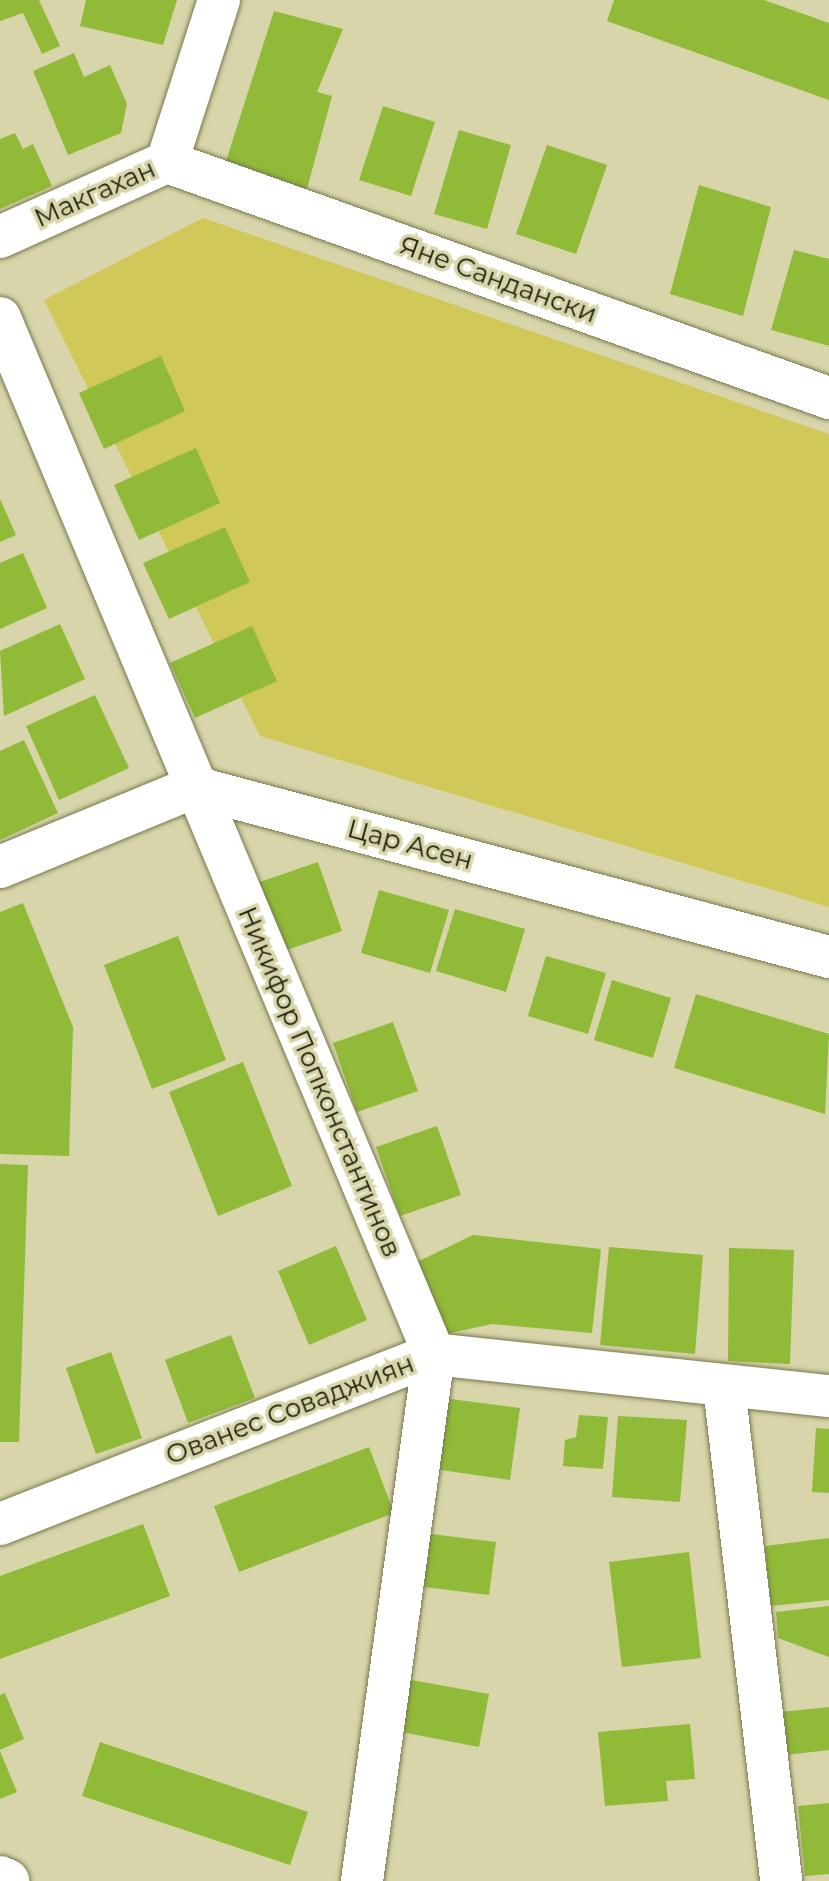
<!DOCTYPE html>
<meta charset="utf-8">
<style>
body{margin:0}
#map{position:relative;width:829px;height:1881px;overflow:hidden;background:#d7d5a9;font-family:Montserrat,sans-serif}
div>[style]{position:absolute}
.green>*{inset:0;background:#d0c859}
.building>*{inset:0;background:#91ba38}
.roads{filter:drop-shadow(0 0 2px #79774e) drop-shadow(0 0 2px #79774e)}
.minor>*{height:42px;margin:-21px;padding:0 21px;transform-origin:21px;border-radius:21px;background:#fff}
.tertiary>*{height:44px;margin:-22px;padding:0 22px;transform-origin:22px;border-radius:22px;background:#fff}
span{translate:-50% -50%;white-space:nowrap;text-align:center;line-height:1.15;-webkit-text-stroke:7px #d7d5a9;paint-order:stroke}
.street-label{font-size:26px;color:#1f1e0d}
</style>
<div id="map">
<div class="green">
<div style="clip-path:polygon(203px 218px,829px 434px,829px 907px,260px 736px,44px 300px)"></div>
</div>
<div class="building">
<div style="clip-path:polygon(0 0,39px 0,60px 46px,42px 54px,23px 13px,0 21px)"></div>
<div style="clip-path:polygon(86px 0,177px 0,163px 45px,80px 26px)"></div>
<div style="clip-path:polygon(614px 0,764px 0,829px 23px,829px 100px,607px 21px)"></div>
<div style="clip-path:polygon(274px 11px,343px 29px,317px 92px,332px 96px,307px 189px,225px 164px)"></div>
<div style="clip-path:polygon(74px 53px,84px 77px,110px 65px,127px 104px,121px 133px,68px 155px,33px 71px)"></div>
<div style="clip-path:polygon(383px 106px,435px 122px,411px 196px,359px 180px)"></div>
<div style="clip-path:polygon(459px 130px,511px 145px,487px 229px,434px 214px)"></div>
<div style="clip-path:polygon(15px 133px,23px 149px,33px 144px,52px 186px,0 209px,0 139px)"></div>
<div style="clip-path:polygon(547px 145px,607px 165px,576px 254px,516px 234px)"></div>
<div style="clip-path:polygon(699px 185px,771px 207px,743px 316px,670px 294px)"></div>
<div style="clip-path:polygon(794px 250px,829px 259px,829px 346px,771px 330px)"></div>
<div style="clip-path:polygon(161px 356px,185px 411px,104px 449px,79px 393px)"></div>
<div style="clip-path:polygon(196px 448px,220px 503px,139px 540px,114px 485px)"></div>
<div style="clip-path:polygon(0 499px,16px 535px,0 542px)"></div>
<div style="clip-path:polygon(225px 527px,250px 582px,169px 619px,143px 563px)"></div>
<div style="clip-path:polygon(23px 553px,47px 608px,0 629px,0 563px)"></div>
<div style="clip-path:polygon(60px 624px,85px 679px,4px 716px,0 651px)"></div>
<div style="clip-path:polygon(252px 626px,277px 681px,195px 718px,170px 663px)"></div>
<div style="clip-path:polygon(95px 695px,129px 768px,59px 800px,26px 726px)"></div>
<div style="clip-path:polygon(24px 740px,58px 813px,0 840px,0 751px)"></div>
<div style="clip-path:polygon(318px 862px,342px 931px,281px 952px,257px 883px)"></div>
<div style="clip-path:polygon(379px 890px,449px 910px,430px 973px,361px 953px)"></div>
<div style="clip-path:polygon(23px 903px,73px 1027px,69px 1156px,0 1154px,0 912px)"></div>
<div style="clip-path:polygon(455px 909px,525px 929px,506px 992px,436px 971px)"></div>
<div style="clip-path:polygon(178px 936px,226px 1060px,152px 1089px,104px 965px)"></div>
<div style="clip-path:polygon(546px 956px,606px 973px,588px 1034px,528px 1016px)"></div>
<div style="clip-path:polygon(612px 980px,671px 998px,653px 1058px,594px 1040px)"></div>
<div style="clip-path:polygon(696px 994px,829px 1034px,825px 1114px,674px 1068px)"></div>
<div style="clip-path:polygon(393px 1022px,418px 1091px,357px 1112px,333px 1043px)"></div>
<div style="clip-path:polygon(243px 1062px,292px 1186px,218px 1216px,169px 1092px)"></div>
<div style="clip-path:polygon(437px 1126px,461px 1195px,400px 1216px,376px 1147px)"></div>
<div style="clip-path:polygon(0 1164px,28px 1165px,19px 1442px,0 1442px)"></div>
<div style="clip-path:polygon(473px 1235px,601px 1249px,592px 1333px,492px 1324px,441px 1335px,415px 1263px)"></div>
<div style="clip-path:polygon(336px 1246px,367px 1320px,309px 1345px,278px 1271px)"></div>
<div style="clip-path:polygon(609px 1247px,703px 1255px,695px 1354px,600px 1345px)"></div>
<div style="clip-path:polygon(729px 1248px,794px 1250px,790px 1364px,728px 1361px)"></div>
<div style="clip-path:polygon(231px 1335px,255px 1398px,188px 1423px,165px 1360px)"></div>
<div style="clip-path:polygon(111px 1352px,142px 1438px,96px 1454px,66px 1368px)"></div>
<div style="clip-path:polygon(443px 1398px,520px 1408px,510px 1480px,434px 1469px)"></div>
<div style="clip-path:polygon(579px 1415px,608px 1417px,603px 1469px,563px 1466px,565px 1440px,576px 1437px)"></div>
<div style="clip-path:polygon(618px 1416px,687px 1420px,680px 1502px,612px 1497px)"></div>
<div style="clip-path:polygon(816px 1428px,829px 1429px,829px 1493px,812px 1492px)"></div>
<div style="clip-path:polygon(369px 1447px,394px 1513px,239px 1572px,214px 1506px)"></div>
<div style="clip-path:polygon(143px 1524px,170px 1596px,0 1659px,0 1576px)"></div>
<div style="clip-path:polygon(423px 1533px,496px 1542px,489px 1595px,416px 1586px)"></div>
<div style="clip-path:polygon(829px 1538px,829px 1600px,771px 1606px,765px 1546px)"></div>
<div style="clip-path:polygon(689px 1552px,701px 1658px,622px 1667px,609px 1562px)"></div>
<div style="clip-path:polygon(829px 1606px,829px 1657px,778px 1638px,776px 1612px)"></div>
<div style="clip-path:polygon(406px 1679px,489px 1694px,479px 1747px,396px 1731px)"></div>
<div style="clip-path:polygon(5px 1693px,24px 1739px,0 1750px,0 1695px)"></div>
<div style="clip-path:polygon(829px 1707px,829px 1750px,786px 1755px,781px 1712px)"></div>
<div style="clip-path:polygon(690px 1724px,695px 1779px,666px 1781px,668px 1801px,605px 1806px,598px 1732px)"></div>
<div style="clip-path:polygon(100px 1742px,308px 1812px,290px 1865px,82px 1796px)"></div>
<div style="clip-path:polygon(0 1751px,17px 1792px,0 1799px)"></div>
<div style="clip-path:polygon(829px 1803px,829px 1874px,805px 1876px,798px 1806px)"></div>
</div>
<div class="roads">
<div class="minor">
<div style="left:167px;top:162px;width:703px;rotate:19.62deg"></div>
<div style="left:0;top:237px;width:183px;rotate:-24.2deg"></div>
<div style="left:167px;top:162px;width:170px;rotate:-72.2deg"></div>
<div style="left:0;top:318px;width:1123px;rotate:67.27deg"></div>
<div style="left:434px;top:1354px;width:532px;rotate:97.78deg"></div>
<div style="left:0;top:867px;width:210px;rotate:-22.4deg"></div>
<div style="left:194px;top:787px;width:657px;rotate:14.99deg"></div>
<div style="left:724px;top:1386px;width:498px;rotate:83.4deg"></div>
<div style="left:0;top:1524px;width:466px;rotate:-21.4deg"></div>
<div style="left:434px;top:1354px;width:397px;rotate:6.1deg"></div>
</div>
<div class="tertiary">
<div style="left:0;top:1878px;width:8px;rotate:23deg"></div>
</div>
</div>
<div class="street-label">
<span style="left:95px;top:194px;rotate:-24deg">Макгахан</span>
<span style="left:498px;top:280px;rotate:20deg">Яне Сандански</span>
<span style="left:410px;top:845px;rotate:15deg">Цар Асен</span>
<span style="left:319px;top:1082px;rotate:67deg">Никифор Попконстантинов</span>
<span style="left:290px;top:1410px;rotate:-21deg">Ованес Соваджиян</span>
</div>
</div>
